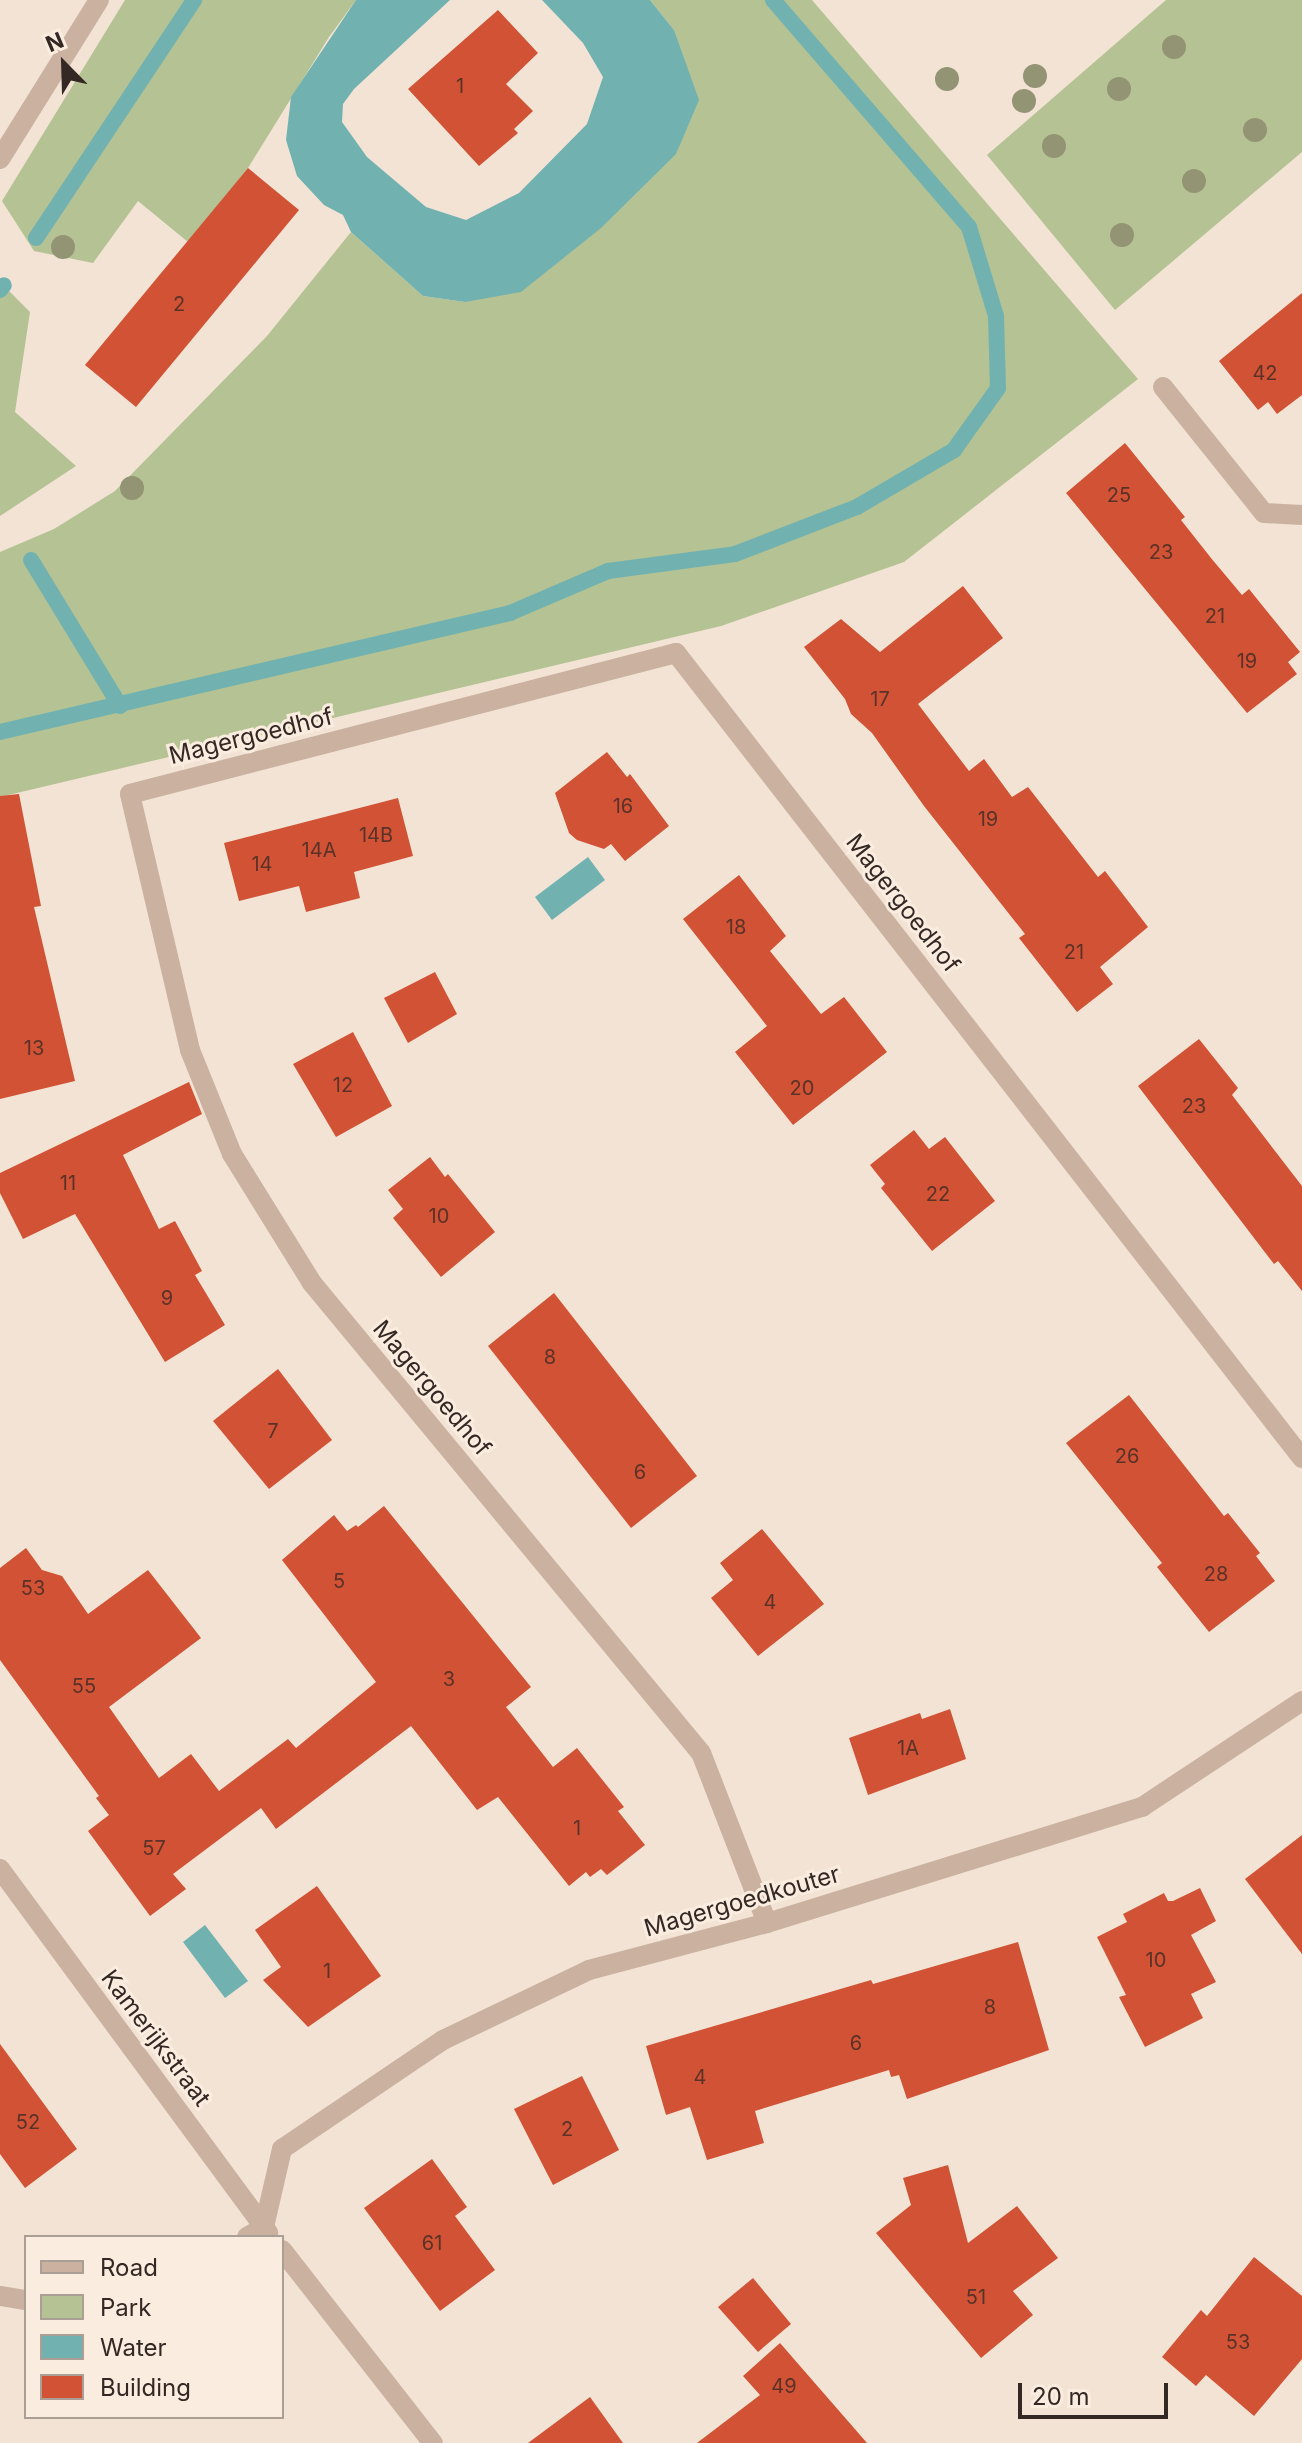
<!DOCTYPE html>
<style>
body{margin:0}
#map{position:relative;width:1302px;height:2443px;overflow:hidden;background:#f2e3d4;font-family:Inter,sans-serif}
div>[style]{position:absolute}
.green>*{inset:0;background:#b5c293}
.water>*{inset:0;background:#71b2b1}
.stream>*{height:16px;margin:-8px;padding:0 8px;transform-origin:8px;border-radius:8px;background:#71b2b1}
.building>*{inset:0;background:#d15234}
.minor>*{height:20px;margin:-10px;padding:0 10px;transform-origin:10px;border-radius:10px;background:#cbb1a0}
.trees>*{width:24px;height:24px;margin:-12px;border-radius:50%;background:#939474}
span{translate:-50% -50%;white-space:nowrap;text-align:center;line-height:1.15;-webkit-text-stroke:6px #faede0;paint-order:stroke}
.number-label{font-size:20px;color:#5b3228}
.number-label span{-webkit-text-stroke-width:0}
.street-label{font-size:24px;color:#342824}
.legend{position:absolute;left:24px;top:2235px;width:260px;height:184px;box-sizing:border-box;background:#faede0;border:2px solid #ab9e95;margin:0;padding:10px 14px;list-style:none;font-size:24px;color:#342824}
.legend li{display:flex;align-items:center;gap:16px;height:40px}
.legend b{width:40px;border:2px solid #ab9e95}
.north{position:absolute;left:24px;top:24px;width:80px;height:80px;-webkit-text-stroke:6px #faede0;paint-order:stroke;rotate:337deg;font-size:22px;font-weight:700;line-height:32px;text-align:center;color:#342824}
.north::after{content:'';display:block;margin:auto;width:28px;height:36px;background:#342824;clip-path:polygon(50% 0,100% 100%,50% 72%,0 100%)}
.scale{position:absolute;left:1018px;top:2383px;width:150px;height:36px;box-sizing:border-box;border:4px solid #342824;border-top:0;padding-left:10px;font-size:24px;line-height:28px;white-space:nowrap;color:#342824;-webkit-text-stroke:6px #faede0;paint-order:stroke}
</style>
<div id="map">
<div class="green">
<div style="clip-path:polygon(125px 0,356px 0,329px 37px,248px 168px,188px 242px,138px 201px,93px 263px,34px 251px,2px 201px)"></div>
<div style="clip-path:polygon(650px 0,812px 0,1138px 379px,904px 562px,721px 626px,0 797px,0 552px,54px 529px,115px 491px,267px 336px,351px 232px,423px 296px,465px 302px,674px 30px)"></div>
<div style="clip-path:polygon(1166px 0,1302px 0,1302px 152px,1115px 310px,987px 155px)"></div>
<div style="clip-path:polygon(0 282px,30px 312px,15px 412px,76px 466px,0 516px)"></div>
</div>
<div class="water">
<div style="clip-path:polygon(356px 0,450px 0,354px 89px,343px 104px,342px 122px,367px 157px,426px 207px,466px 220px,519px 193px,587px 124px,603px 77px,583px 43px,542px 0,650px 0,674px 30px,699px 100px,676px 154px,601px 228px,521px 292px,465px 302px,423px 296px,351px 232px,343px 215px,324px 205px,297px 176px,286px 140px,291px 97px)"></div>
<div style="clip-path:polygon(588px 857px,605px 880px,552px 920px,535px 897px)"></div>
<div style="clip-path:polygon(205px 1925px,248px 1981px,225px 1998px,183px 1942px)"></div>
</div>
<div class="stream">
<div style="left:36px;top:238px;width:286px;rotate:-56.4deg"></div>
<div style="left:0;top:290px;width:6px;rotate:-51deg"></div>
<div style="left:31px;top:560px;width:171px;rotate:58.6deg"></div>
<div style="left:0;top:732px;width:524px;rotate:-13.13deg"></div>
<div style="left:510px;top:613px;width:107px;rotate:-23.2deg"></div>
<div style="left:608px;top:571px;width:128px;rotate:-7.6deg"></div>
<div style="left:735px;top:554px;width:131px;rotate:-21.1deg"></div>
<div style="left:857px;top:507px;width:113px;rotate:-30.4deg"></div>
<div style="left:954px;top:450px;width:76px;rotate:-54.6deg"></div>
<div style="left:998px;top:388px;width:72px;rotate:-91.6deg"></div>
<div style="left:996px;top:316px;width:93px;rotate:-106.9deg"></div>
<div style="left:969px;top:227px;width:300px;rotate:-130.8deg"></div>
</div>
<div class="building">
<div style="clip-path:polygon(498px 10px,538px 53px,506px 84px,533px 111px,514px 129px,518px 133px,479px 166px,408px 89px)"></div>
<div style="clip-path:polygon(248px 168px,299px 210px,136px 407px,85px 365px)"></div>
<div style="clip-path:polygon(1302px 293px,1302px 395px,1277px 414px,1268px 402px,1258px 410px,1219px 361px)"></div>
<div style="clip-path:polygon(1125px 443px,1185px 517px,1181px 520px,1211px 558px,1242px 595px,1249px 589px,1300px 652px,1288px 662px,1297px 674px,1247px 713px,1066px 493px)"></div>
<div style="clip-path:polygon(963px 586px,1003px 638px,918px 704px,969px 771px,984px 759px,1012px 797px,1028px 787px,1098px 877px,1105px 871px,1148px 927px,1100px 967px,1113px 984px,1077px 1012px,1019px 938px,1025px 934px,924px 806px,872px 733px,851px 714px,845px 699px,804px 647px,841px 619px,880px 652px)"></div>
<div style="clip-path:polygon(607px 752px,627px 777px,630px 774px,669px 826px,625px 861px,611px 844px,604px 849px,577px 840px,569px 833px,555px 793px)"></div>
<div style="clip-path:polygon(19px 794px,41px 906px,34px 907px,75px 1081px,0 1099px,0 796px)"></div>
<div style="clip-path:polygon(398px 798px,413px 856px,354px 872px,360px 898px,306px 912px,299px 886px,239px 901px,224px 843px)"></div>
<div style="clip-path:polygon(739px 875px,786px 936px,770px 951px,821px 1014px,844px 997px,887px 1052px,793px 1125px,735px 1052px,767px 1026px,683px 919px)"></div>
<div style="clip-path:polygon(435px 972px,457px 1014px,408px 1043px,384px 998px)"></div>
<div style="clip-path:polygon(353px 1032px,392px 1106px,336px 1137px,293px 1064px)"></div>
<div style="clip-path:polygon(1199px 1039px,1238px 1088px,1232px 1095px,1302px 1186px,1302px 1291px,1278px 1261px,1274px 1264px,1138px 1086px)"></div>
<div style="clip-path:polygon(189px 1082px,202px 1114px,123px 1155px,159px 1229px,175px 1221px,202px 1271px,195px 1275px,225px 1325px,165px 1362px,75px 1214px,23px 1239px,0 1193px,0 1173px)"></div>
<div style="clip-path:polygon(914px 1130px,929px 1149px,945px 1137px,995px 1201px,932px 1251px,881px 1188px,885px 1184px,870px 1165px)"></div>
<div style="clip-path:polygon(430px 1157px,445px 1177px,448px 1174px,495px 1232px,441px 1277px,393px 1218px,403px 1209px,388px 1190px)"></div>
<div style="clip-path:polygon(554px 1293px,697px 1476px,631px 1528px,488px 1346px)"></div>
<div style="clip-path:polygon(278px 1369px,332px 1440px,269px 1489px,213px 1421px)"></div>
<div style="clip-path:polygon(1129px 1395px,1224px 1516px,1228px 1513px,1260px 1553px,1256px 1556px,1275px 1581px,1209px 1632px,1157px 1567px,1162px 1563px,1066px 1443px)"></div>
<div style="clip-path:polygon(384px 1506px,531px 1687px,506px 1707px,553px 1767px,577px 1748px,624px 1807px,618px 1811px,645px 1845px,607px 1875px,601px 1869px,590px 1877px,586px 1872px,569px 1886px,498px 1797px,477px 1810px,411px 1726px,276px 1829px,261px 1808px,173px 1874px,186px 1889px,150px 1916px,88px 1831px,109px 1815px,96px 1798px,99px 1796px,0 1660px,0 1568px,26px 1548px,42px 1570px,62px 1576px,88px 1614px,148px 1570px,201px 1638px,109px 1707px,159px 1778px,191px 1754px,219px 1791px,288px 1739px,296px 1748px,376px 1682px,282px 1560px,334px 1515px,347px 1531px,356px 1525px,358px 1527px)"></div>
<div style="clip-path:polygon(762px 1529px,824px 1604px,758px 1656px,711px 1598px,733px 1580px,720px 1563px)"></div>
<div style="clip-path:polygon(950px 1709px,966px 1759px,868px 1795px,849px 1738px,920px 1713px,922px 1719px)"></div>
<div style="clip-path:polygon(1302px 1835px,1302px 1954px,1245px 1879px)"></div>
<div style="clip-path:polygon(317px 1886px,381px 1976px,308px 2027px,263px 1980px,281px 1967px,255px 1930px)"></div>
<div style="clip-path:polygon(1200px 1888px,1216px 1921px,1191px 1935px,1216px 1982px,1191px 1994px,1203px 2018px,1145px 2047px,1119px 1997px,1126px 1995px,1097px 1937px,1127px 1922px,1123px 1914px,1164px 1893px,1168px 1901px,1173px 1901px)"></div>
<div style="clip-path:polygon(1018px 1942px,1049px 2050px,907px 2099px,899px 2075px,891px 2077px,889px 2070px,755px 2111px,764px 2143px,707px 2160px,690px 2107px,666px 2115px,646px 2046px,871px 1980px,873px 1984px)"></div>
<div style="clip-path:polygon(0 2044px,77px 2149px,25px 2188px,0 2154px)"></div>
<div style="clip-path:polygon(582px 2076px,619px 2150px,553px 2185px,514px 2109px)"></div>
<div style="clip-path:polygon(432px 2159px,467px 2207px,455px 2216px,495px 2270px,440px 2311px,364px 2208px)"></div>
<div style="clip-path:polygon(948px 2165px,968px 2243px,1017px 2206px,1058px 2258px,1013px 2291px,1033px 2315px,981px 2358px,876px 2233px,911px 2205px,903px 2178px)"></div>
<div style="clip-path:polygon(1254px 2257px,1302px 2296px,1302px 2359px,1254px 2416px,1206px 2375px,1196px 2386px,1162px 2357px,1201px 2310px,1207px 2316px)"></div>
<div style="clip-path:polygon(753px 2278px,791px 2324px,758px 2352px,718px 2307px)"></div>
<div style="clip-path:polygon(780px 2343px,867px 2443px,697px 2443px,760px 2395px,743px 2376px)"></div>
<div style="clip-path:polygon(590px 2397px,623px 2443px,528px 2443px)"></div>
</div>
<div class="minor">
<div style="left:0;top:159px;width:187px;rotate:-58.1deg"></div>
<div style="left:1163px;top:387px;width:161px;rotate:51.3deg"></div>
<div style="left:1264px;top:513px;width:38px;rotate:3deg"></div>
<div style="left:0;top:1869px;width:452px;rotate:53.6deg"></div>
<div style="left:767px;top:1923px;width:182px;rotate:-111.2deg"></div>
<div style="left:701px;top:1753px;width:610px;rotate:-129.61deg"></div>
<div style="left:312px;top:1283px;width:152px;rotate:-121.8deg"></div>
<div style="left:232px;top:1154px;width:112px;rotate:-112deg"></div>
<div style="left:190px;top:1050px;width:263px;rotate:-103.2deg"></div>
<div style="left:130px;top:794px;width:564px;rotate:-14.48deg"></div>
<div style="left:676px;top:653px;width:1020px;rotate:52.13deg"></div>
<div style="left:247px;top:2237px;width:20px;rotate:-30deg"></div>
<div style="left:264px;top:2227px;width:80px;rotate:-77deg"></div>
<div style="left:282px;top:2149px;width:194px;rotate:-34.1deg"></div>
<div style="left:443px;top:2040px;width:162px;rotate:-25.6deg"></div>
<div style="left:589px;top:1970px;width:184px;rotate:-14.8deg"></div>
<div style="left:767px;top:1923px;width:393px;rotate:-17.2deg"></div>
<div style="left:1142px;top:1807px;width:192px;rotate:-33.5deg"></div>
<div style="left:282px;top:2250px;width:245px;rotate:52deg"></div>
<div style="left:0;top:2296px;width:26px;rotate:9deg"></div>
</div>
<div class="trees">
<div style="left:1174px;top:47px"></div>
<div style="left:1035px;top:76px"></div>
<div style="left:947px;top:79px"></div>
<div style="left:1119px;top:89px"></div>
<div style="left:1024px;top:101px"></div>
<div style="left:1255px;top:130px"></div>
<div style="left:1054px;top:146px"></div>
<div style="left:1194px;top:181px"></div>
<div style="left:1122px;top:235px"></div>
<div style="left:63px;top:247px"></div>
<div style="left:132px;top:488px"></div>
</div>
<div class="number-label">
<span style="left:460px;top:86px">1</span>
<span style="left:179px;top:304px">2</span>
<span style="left:1265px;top:373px">42</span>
<span style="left:1119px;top:495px">25</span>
<span style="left:1161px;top:552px">23</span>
<span style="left:1215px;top:616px">21</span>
<span style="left:1247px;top:661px">19</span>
<span style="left:880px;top:699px">17</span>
<span style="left:623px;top:806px">16</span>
<span style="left:988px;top:819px">19</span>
<span style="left:376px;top:835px">14B</span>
<span style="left:319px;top:850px">14A</span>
<span style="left:262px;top:864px">14</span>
<span style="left:736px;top:927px">18</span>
<span style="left:1074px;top:952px">21</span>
<span style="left:34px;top:1048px">13</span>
<span style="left:343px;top:1085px">12</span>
<span style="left:802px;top:1088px">20</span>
<span style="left:1194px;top:1106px">23</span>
<span style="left:68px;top:1183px">11</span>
<span style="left:938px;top:1194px">22</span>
<span style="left:439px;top:1216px">10</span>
<span style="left:167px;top:1298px">9</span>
<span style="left:550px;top:1357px">8</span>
<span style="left:273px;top:1431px">7</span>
<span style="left:1127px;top:1456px">26</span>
<span style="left:640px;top:1472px">6</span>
<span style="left:1216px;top:1574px">28</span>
<span style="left:339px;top:1581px">5</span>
<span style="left:33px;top:1588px">53</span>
<span style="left:770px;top:1602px">4</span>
<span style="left:449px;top:1679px">3</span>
<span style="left:84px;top:1686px">55</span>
<span style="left:908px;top:1748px">1A</span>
<span style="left:577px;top:1828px">1</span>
<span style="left:154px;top:1848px">57</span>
<span style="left:1156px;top:1960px">10</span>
<span style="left:327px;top:1971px">1</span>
<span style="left:990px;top:2007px">8</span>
<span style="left:856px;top:2043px">6</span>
<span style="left:700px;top:2077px">4</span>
<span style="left:28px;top:2122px">52</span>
<span style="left:567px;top:2129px">2</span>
<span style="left:432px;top:2243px">61</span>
<span style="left:976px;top:2297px">51</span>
<span style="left:1238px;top:2342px">53</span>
<span style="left:784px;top:2386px">49</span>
</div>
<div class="street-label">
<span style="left:251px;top:736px;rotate:-14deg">Magergoedhof</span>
<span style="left:903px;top:903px;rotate:52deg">Magergoedhof</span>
<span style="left:432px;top:1388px;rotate:50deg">Magergoedhof</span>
<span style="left:742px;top:1901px;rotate:-16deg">Magergoedkouter</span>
<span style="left:156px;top:2038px;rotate:53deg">Kamerijkstraat</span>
</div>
<ul class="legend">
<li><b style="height:10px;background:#cbb1a0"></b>Road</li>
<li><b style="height:22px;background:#b5c293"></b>Park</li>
<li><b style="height:22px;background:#71b2b1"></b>Water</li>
<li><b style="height:22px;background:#d15234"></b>Building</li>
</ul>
<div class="north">N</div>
<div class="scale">20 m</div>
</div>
